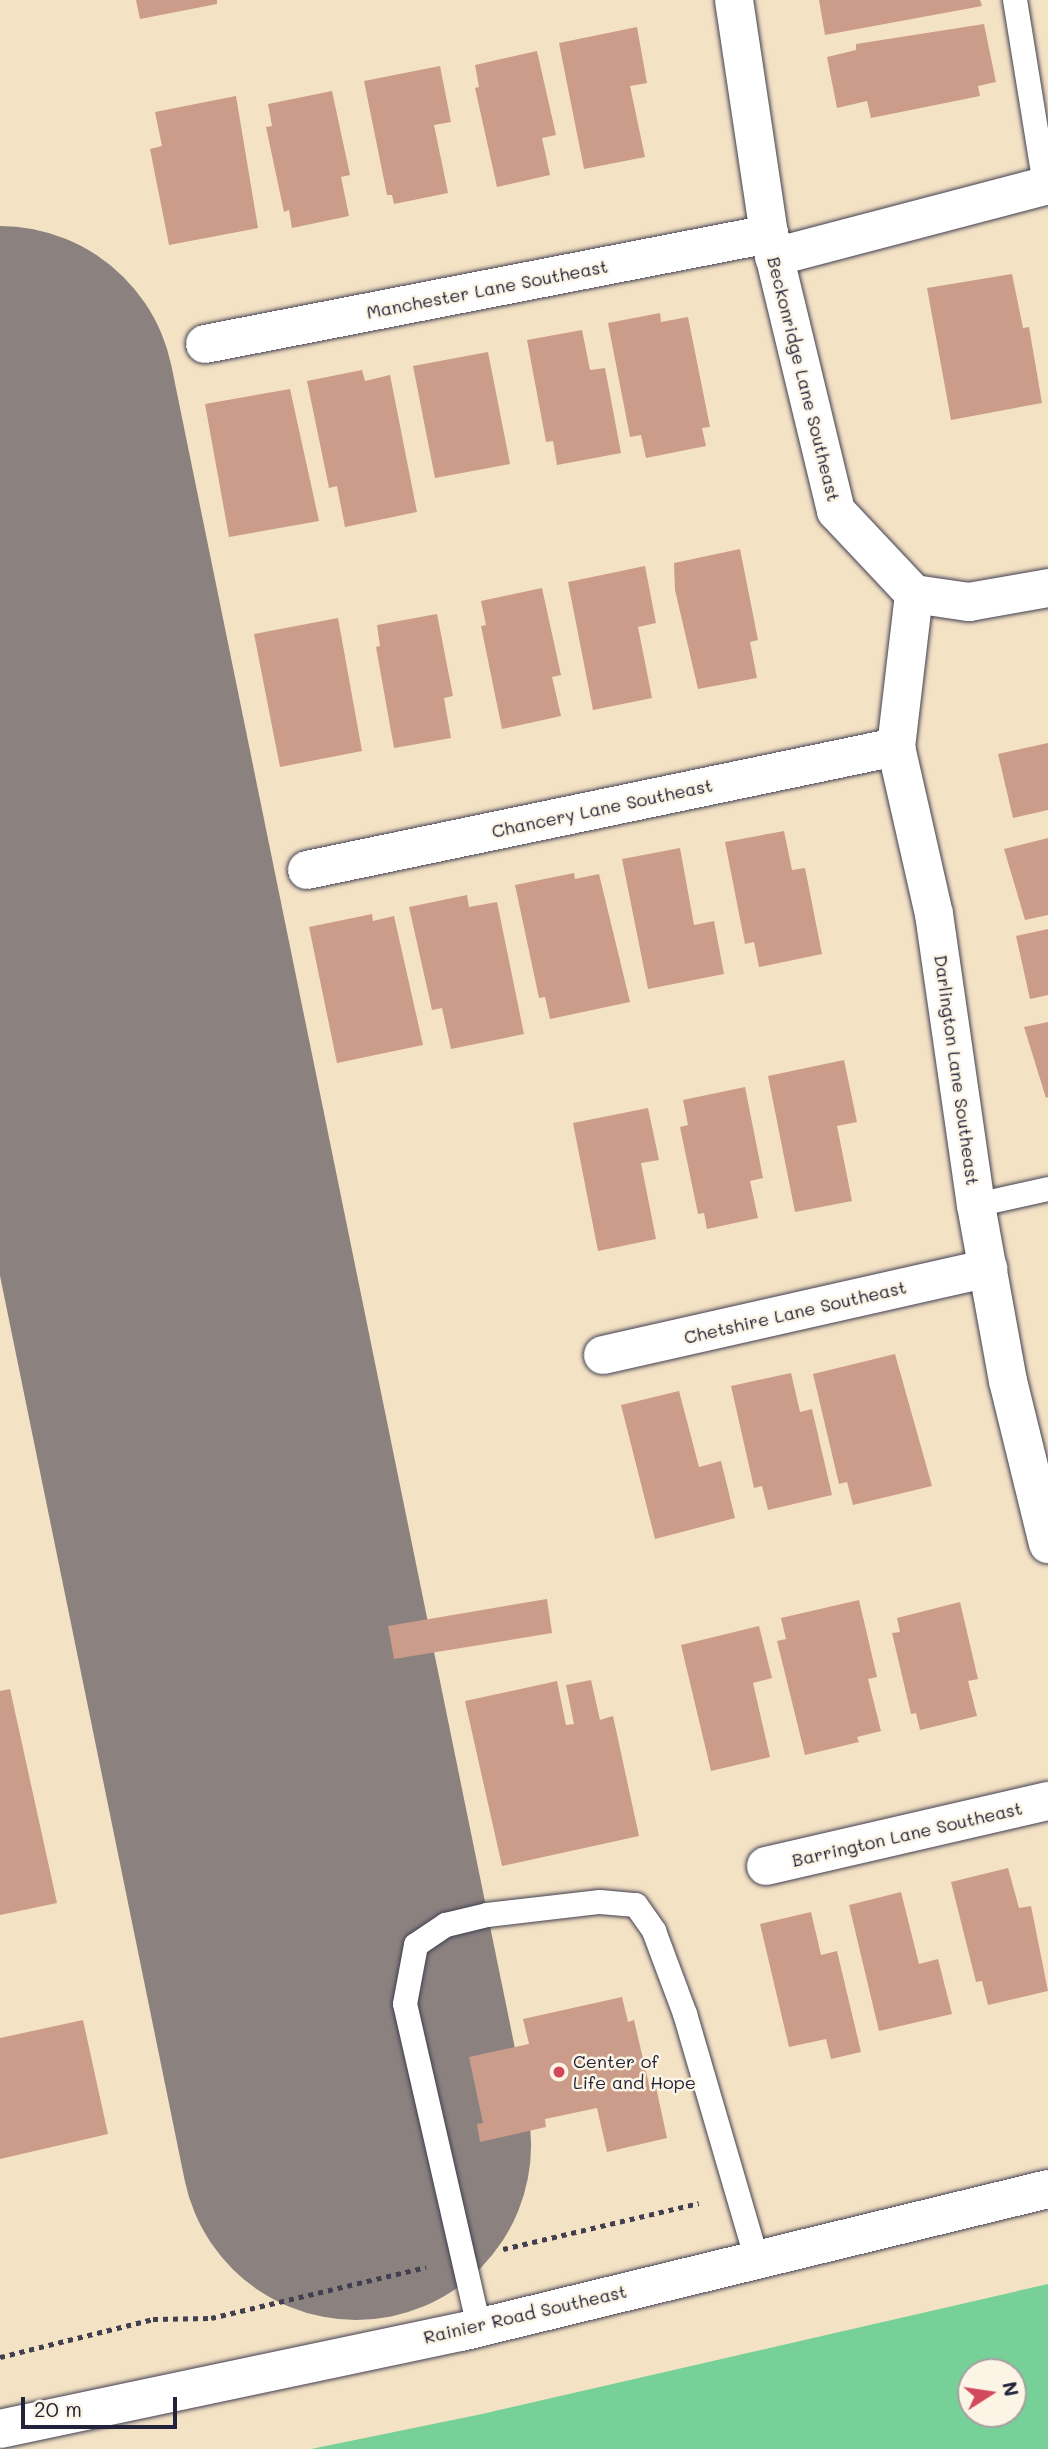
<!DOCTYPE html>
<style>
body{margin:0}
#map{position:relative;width:1048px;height:2449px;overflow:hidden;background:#f4e2c5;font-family:Mali,sans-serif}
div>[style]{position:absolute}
.green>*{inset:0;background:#76d097}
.runway>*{height:350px;margin:-175px;padding:0 175px;transform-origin:175px;border-radius:175px;background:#8b8280}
.building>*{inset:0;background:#cc9c8a}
.path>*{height:4.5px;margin-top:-2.25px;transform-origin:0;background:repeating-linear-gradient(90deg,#423f50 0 5px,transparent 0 10px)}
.roads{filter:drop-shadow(0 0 2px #423f50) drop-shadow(0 0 2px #423f50)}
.service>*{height:24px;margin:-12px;padding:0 12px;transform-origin:12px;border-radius:12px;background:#fff}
.minor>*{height:38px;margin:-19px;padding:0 19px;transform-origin:19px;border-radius:19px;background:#fff}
.secondary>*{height:38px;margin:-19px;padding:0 19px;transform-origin:19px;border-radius:19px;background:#fff}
.dots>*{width:19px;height:19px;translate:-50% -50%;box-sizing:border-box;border:4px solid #fcf5e5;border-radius:50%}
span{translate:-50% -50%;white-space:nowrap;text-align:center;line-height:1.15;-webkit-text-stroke:5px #fcf5e5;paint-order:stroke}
.street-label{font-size:18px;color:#22223b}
.poi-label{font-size:18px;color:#22223b}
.left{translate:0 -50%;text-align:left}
.north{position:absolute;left:957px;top:2358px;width:70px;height:70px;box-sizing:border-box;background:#fcf5e5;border:2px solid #a5a1a1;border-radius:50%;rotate:78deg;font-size:19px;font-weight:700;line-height:28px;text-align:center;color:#22223b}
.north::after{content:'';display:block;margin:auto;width:24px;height:32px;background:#d1495b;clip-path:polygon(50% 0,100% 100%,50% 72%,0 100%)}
.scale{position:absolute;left:21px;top:2397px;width:156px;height:32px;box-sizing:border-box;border:4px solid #22223b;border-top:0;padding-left:9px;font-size:21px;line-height:24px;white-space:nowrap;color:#22223b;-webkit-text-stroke:5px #fcf5e5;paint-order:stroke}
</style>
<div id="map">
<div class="green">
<div style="clip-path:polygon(evenodd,1048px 2284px,1048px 2449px,311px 2449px,482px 2414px,1048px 2284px,971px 2372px,1013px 2372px,1013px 2414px,971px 2414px,971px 2372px)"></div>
</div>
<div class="runway">
<div style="left:0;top:401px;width:1780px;rotate:78.46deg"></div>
</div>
<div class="building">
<div style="clip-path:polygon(136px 0,217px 0,217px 4px,140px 19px)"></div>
<div style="clip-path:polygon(819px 0,980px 0,982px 6px,825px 35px)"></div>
<div style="clip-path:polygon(984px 24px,996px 82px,978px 86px,980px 96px,871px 118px,867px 101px,837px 108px,827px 57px,856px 50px,856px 44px)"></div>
<div style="clip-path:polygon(637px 27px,647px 83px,630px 86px,645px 157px,584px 169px,559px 43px)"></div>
<div style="clip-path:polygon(537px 51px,556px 135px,542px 138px,550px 175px,497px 187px,475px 88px,479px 87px,475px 65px)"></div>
<div style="clip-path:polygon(440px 66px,451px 122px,434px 125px,448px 193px,394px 204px,392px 195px,387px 195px,364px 81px)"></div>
<div style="clip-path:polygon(332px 91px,350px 175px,341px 177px,349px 216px,292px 228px,289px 210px,284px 212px,266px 127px,272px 126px,268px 104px)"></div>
<div style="clip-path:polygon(236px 96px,258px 228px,169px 245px,150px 149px,162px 146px,155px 112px)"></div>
<div style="clip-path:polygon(1012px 274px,1023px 328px,1029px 327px,1042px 403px,951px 420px,927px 288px)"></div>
<div style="clip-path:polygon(660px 313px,661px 322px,688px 317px,710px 427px,702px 428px,706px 446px,646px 458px,641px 435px,630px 437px,608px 323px)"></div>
<div style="clip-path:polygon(582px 330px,590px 370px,605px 368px,621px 453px,557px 465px,553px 441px,546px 442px,527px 340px)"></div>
<div style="clip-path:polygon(488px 352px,510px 464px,435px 478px,413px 366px)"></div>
<div style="clip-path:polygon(362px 370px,365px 381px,390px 375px,417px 512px,345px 527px,337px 486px,329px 488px,307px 381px)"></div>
<div style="clip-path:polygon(290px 389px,319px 521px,229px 537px,205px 404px)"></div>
<div style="clip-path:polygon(740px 549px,758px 640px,750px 642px,757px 678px,698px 689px,675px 590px,674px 563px)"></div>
<div style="clip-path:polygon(645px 566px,656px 623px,638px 627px,652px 698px,593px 710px,568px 582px)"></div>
<div style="clip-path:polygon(542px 588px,561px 675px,552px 677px,561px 716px,502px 729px,481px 626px,486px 625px,481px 601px)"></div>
<div style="clip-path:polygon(437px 614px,453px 696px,444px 698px,451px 738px,394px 748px,376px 647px,380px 646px,377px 625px)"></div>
<div style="clip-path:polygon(338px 618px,362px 751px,280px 767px,254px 634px)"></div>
<div style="clip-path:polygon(1048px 743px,1048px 810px,1013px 818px,998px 754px)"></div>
<div style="clip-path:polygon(784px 831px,792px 870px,805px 868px,822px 954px,759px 967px,754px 942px,745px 944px,725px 842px)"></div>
<div style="clip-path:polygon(1048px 838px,1048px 915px,1025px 920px,1004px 849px)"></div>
<div style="clip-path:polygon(680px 848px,694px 925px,714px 921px,724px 974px,648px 989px,622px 859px)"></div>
<div style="clip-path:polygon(574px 873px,575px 879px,599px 874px,630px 1002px,550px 1019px,545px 997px,539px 998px,515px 885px)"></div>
<div style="clip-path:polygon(467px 895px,469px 907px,497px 902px,524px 1034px,451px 1049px,442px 1008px,432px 1010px,409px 907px)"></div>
<div style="clip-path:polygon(372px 914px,373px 921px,394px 916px,423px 1045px,337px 1063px,309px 927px)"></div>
<div style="clip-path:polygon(1048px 929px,1048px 995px,1030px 999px,1016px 936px)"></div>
<div style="clip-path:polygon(1048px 1022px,1048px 1097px,1046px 1098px,1024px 1027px)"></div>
<div style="clip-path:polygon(844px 1060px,857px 1122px,837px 1126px,852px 1201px,795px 1212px,768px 1076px)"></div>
<div style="clip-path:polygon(745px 1087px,763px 1178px,750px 1181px,758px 1218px,707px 1229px,704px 1213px,698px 1214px,680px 1127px,688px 1125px,683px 1100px)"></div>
<div style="clip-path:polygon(648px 1108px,659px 1160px,641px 1163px,656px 1239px,598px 1251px,573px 1123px)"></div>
<div style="clip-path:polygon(895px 1354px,932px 1486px,853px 1505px,847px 1482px,839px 1484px,813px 1374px)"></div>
<div style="clip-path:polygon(791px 1373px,800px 1412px,812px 1409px,832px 1495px,768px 1510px,762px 1486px,754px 1488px,731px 1386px)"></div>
<div style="clip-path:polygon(679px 1391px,699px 1467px,721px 1461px,735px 1518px,655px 1539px,621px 1405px)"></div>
<div style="clip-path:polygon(547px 1599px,552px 1633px,394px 1659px,388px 1626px)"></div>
<div style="clip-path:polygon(859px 1600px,877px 1677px,868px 1679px,881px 1731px,857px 1737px,859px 1742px,805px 1755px,777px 1641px,786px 1639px,781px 1618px)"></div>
<div style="clip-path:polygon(960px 1602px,978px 1679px,968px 1681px,977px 1716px,920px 1730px,916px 1713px,911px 1714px,892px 1633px,900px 1632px,897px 1618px)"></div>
<div style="clip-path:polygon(759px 1626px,772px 1678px,753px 1683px,770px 1757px,711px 1771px,681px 1645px)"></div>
<div style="clip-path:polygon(591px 1680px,600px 1720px,613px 1716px,639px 1836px,502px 1866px,465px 1701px,557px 1681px,566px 1725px,574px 1724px,566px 1685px)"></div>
<div style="clip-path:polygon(10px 1689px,57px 1903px,0 1915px,0 1691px)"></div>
<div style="clip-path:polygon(1008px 1868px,1019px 1908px,1031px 1906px,1048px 1991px,988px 2005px,982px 1981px,976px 1982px,951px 1882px)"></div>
<div style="clip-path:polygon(901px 1892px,919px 1964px,938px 1959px,952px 2014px,879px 2031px,849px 1905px)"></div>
<div style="clip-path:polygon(811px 1912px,821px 1955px,837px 1951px,861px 2052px,831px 2059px,826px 2039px,789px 2047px,760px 1924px)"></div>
<div style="clip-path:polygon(622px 1997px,628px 2022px,634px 2020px,650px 2089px,656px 2087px,667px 2138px,607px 2152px,597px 2108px,545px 2119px,546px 2127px,480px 2142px,477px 2124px,483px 2123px,469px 2057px,529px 2044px,523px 2019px)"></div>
<div style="clip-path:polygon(83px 2020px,108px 2134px,0 2159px,0 2038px)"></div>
</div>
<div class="path">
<div style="left:503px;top:2249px;width:201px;rotate:-13.2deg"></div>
<div style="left:0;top:2357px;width:158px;rotate:-13.9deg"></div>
<div style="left:153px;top:2319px;width:58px;rotate:-1deg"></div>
<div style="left:211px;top:2318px;width:221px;rotate:-13.3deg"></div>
</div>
<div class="roads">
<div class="service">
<div style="left:1015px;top:0;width:187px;rotate:80.8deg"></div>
<div style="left:976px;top:1205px;width:74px;rotate:-12.5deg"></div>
<div style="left:479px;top:2327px;width:331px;rotate:-102.9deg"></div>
<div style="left:405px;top:2004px;width:60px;rotate:-79.4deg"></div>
<div style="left:416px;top:1945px;width:36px;rotate:-34deg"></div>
<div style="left:446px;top:1925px;width:42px;rotate:-13.7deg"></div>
<div style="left:487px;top:1915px;width:114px;rotate:-6.6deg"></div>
<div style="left:600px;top:1902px;width:36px;rotate:5deg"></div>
<div style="left:636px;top:1905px;width:32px;rotate:55deg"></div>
<div style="left:654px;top:1931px;width:89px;rotate:69.5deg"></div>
<div style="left:685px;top:2014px;width:256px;rotate:73.7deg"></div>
</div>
<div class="minor">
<div style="left:734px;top:0;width:237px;rotate:81.5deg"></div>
<div style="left:769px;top:234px;width:285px;rotate:76.4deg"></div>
<div style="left:836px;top:511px;width:114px;rotate:46.8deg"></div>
<div style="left:914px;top:594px;width:56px;rotate:8.3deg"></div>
<div style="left:969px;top:602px;width:80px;rotate:-10deg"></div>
<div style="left:774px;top:257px;width:283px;rotate:-14.7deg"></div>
<div style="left:205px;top:344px;width:575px;rotate:-11.04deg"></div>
<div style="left:914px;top:594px;width:154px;rotate:96.7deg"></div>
<div style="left:896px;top:747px;width:171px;rotate:77.2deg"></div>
<div style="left:934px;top:914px;width:294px;rotate:81.8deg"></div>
<div style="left:976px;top:1205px;width:179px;rotate:79.7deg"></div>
<div style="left:1008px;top:1381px;width:168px;rotate:76.2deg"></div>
<div style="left:307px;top:870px;width:602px;rotate:-11.8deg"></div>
<div style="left:603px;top:1355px;width:395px;rotate:-12.7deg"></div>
<div style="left:766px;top:1866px;width:289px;rotate:-13deg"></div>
</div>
<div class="secondary">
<div style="left:0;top:2429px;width:471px;rotate:-11.9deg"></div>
<div style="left:461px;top:2332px;width:604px;rotate:-13.69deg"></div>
</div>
</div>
<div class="dots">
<div style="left:559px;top:2072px;background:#d1495b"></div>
</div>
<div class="street-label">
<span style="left:487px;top:289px;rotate:-11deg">Manchester Lane Southeast</span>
<span style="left:804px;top:379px;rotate:76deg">Beckonridge Lane Southeast</span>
<span style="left:602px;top:808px;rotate:-12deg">Chancery Lane Southeast</span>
<span style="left:957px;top:1070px;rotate:82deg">Darlington Lane Southeast</span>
<span style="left:795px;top:1312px;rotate:-13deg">Chetshire Lane Southeast</span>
<span style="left:907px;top:1834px;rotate:-13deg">Barrington Lane Southeast</span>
<span style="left:525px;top:2314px;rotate:-13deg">Rainier Road Southeast</span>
</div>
<div class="poi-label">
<span class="left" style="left:573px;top:2072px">Center of<br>Life and Hope</span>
</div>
<div class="north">N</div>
<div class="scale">20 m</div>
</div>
